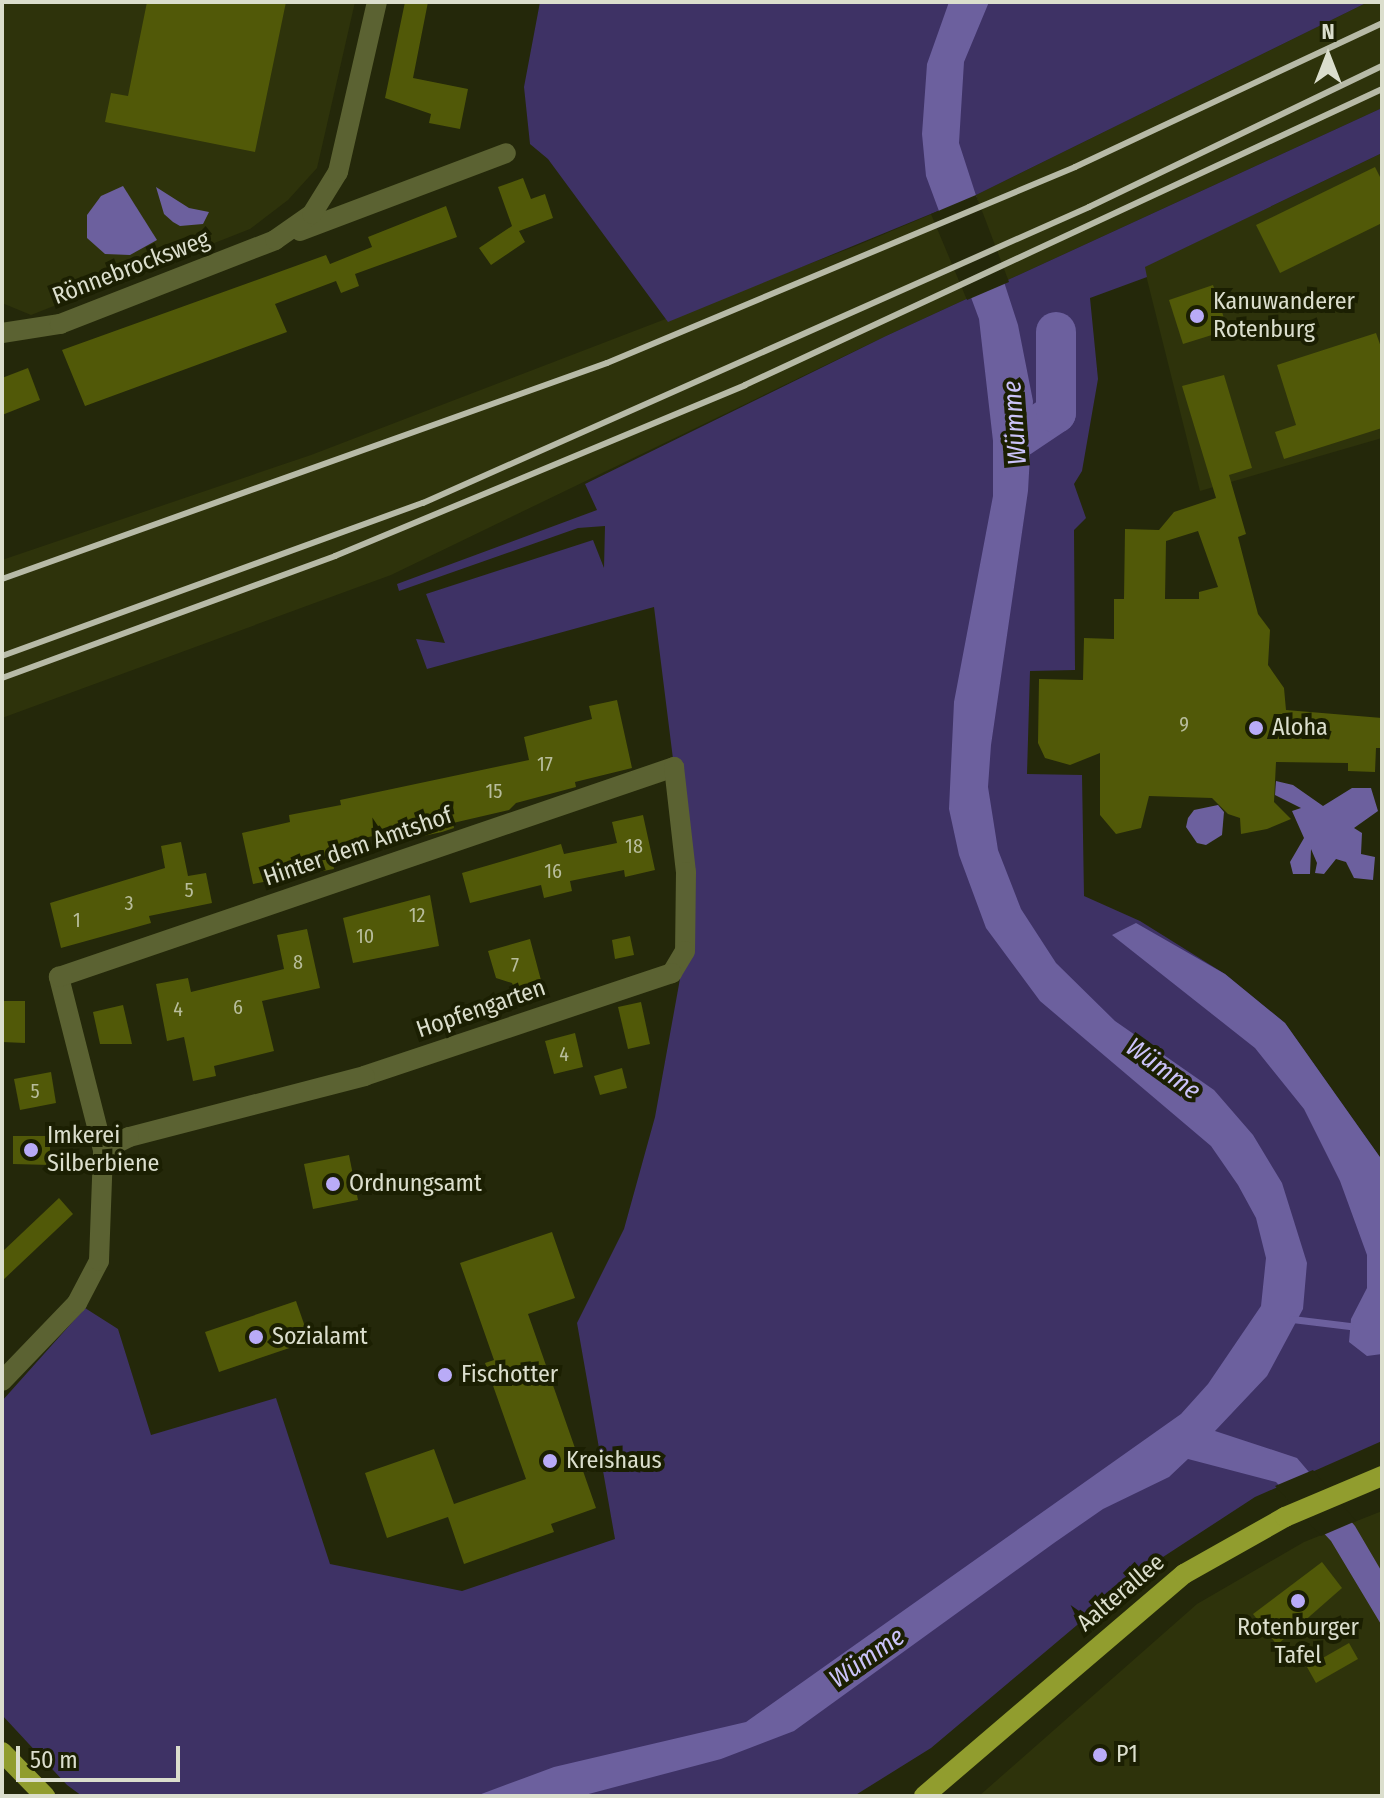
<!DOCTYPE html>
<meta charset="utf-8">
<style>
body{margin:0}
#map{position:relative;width:1384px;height:1798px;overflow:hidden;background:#24280a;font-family:"Fira Sans Condensed",sans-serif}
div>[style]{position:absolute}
.built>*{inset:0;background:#2e330b}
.green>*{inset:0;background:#3e3265}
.water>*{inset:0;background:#6c609e}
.pier>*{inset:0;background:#24280a}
.stream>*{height:7px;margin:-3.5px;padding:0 3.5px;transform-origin:3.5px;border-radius:3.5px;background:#6c609e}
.river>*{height:40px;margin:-20px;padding:0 20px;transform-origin:20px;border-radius:20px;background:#6c609e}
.building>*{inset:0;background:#515908}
.minor>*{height:20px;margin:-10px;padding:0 10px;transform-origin:10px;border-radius:10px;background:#5b6232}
.major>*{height:20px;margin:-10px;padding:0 10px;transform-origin:10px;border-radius:10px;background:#919d2e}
.rail>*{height:6px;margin:-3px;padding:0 3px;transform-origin:3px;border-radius:3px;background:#b7baa7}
.dots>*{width:22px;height:22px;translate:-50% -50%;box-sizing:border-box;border:4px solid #1b1f02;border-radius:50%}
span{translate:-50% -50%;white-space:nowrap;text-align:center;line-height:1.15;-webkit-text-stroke:8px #1b1f02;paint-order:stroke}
.number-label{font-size:20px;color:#b8bd9c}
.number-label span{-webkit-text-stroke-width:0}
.street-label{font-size:24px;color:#dbdecd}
.poi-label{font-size:24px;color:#dbdecd}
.left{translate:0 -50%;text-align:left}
.water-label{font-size:26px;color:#cbc3f9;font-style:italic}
.frame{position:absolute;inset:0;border:4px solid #dbdecd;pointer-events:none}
.north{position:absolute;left:1288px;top:16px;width:80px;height:80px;-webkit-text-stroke:6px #1b1f02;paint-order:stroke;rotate:0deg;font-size:22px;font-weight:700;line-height:32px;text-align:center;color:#dbdecd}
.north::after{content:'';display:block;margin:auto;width:28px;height:36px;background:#dbdecd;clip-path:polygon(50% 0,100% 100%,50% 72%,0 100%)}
.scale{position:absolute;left:16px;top:1746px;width:164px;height:36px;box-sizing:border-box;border:4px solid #dbdecd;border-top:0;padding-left:10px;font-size:24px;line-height:28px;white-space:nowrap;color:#dbdecd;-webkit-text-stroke:6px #1b1f02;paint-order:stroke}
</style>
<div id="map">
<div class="built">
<div style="clip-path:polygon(2px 2px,355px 2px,317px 168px,288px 200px,250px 229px,31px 315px,2px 303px)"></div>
<div style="clip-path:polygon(1368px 2px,1382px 2px,1382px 108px,886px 336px,391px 575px,2px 718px,2px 560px,311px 455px,856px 246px,972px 197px)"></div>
<div style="clip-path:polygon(1382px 153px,1382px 438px,1200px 491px,1144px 267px)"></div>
<div style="clip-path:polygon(1382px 1511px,1382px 1796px,979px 1796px,1197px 1604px,1304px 1542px)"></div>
</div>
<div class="green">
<div style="clip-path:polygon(540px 2px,1368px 2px,972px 197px,668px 322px,548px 159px,530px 144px,524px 87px)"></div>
<div style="clip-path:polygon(1382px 108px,1382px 153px,1145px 267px,1147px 277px,1090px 298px,1098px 379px,1082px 471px,1074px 484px,1086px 518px,1074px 530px,1075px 670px,1030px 671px,1027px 774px,1082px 775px,1084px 896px,1140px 921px,1225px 974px,1285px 1023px,1382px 1160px,1382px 1441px,1255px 1497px,1140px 1572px,931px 1748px,854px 1796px,82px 1796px,67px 1785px,2px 1715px,2px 1401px,85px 1308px,118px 1329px,151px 1435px,276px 1398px,330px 1564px,462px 1591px,615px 1539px,577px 1323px,624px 1229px,655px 1117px,685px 951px,674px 767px,654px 607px,427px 669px,416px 639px,445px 643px,426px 594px,593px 540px,604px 568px,605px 526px,578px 528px,399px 591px,397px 584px,597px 510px,585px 484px,886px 336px)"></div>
</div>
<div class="water">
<div style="clip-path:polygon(949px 2px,989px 2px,964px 62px,959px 143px,1018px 325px,1033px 401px,1028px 491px,991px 745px,988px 787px,998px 850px,1021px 909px,1056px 963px,1115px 1021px,1214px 1090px,1253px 1135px,1282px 1183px,1307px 1263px,1303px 1309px,1267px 1376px,1215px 1431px,1297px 1458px,1355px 1526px,1382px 1572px,1382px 1626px,1331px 1541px,1276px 1482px,1188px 1459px,1169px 1477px,1103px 1509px,1054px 1543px,794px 1731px,721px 1759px,581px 1796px,476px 1796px,554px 1767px,746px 1722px,1181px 1414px,1208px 1384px,1261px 1306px,1266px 1258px,1256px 1218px,1238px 1185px,1211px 1146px,1040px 1001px,986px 928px,959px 855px,949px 809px,954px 702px,993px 496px,993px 441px,979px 319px,926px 176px,922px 134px,927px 64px)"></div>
<div style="clip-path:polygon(123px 186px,157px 240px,130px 255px,105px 254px,87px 238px,87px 215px,101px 196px)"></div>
<div style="clip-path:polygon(156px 187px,189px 208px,209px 212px,203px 224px,180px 226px,173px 222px,164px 214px)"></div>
<div style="clip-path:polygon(1276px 781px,1293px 785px,1323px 806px,1352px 788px,1371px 788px,1378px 811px,1354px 828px,1362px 833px,1361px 854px,1375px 857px,1373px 880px,1354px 878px,1346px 862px,1336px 859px,1324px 874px,1315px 873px,1317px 863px,1311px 849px,1310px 874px,1293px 874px,1290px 862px,1304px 838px,1292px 811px,1301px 808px,1275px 795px)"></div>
<div style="clip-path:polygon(1218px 805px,1224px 812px,1222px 835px,1206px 845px,1197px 843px,1186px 827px,1188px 818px,1194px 810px)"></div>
<div style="clip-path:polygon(1136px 923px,1225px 974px,1285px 1023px,1382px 1160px,1382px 1354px,1367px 1356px,1349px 1342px,1351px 1319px,1367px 1288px,1367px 1255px,1340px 1181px,1304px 1109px,1255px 1048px,1112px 935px)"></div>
</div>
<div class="pier">
<div style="clip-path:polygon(976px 195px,1009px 282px,967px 300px,931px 214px)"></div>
<div style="clip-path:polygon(1313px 1470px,1356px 1521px,1321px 1536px,1275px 1486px)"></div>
</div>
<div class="stream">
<div style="left:1292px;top:1319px;width:58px;rotate:6.9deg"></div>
</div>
<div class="river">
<div style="left:1020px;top:437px;width:43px;rotate:-33.7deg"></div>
<div style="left:1056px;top:413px;width:81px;rotate:-90deg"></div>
</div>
<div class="building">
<div style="clip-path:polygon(147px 2px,286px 2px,255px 152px,105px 122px,111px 93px,128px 96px)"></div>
<div style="clip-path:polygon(405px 2px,428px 2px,413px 78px,468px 89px,460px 129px,429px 123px,431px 114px,385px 98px)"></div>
<div style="clip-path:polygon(1375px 167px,1382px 181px,1382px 223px,1280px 273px,1256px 225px)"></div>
<div style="clip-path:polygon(523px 178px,531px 199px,545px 194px,553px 218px,519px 231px,525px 242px,491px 265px,479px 248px,512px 226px,498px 187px)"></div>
<div style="clip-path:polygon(446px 206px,457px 237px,355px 274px,359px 286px,341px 293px,336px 281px,275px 304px,287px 332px,85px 406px,62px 350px,326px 255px,330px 264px,372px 247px,368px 237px)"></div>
<div style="clip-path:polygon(1213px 285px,1228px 330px,1183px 344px,1169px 300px)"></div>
<div style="clip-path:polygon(1376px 333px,1382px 350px,1382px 428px,1284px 459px,1275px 432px,1296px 425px,1277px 365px)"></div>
<div style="clip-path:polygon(28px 368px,40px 400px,2px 415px,2px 378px)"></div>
<div style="clip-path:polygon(evenodd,1224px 375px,1252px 468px,1229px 475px,1246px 534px,1238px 537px,1258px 614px,1270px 630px,1268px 665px,1284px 688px,1286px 710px,1382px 718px,1382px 748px,1376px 748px,1375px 772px,1348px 771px,1348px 763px,1276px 762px,1274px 802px,1291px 819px,1267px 829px,1241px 834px,1240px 818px,1228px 814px,1212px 798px,1149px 796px,1141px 828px,1116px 834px,1100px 815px,1100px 753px,1070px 765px,1045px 758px,1038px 743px,1039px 679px,1083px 680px,1084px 638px,1114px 639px,1114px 599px,1124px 599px,1125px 529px,1159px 530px,1174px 512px,1216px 498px,1182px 386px,1224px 375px,1198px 531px,1218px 587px,1199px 592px,1199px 599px,1165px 599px,1166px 541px,1198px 531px)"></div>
<div style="clip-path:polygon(617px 700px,632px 768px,575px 782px,576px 787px,516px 803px,509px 810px,453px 823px,454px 828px,442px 832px,414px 838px,412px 827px,330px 846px,334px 869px,253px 884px,242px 833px,290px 822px,289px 815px,341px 805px,340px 800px,529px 760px,524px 737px,592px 719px,589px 706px)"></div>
<div style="clip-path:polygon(643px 815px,655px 870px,625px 877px,624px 870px,570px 881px,572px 891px,544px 898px,541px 885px,470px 903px,462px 873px,561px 844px,564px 854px,617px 843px,612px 822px)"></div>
<div style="clip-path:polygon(181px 842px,188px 876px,206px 873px,212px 903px,149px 916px,151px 923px,61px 948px,50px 903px,165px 868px,161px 846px)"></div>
<div style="clip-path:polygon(430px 895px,439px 946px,353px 963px,343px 918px)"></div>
<div style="clip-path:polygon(307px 929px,320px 988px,262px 1001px,274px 1051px,214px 1066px,216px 1076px,193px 1081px,184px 1037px,167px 1041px,156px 984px,188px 978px,191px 992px,284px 969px,277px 935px)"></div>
<div style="clip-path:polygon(630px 936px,634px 955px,615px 959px,612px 940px)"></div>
<div style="clip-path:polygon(530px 939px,542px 984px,516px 992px,512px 983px,496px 978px,488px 951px)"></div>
<div style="clip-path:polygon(2px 1001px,25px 1001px,25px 1043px,2px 1042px)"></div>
<div style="clip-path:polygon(641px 1002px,650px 1044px,628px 1049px,618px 1007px)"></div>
<div style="clip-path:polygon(123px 1005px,132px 1044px,100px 1044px,93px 1012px)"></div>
<div style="clip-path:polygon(575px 1033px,583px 1067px,554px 1074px,545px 1041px)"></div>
<div style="clip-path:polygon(622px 1068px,627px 1088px,600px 1095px,594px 1076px)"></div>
<div style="clip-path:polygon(51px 1072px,56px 1103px,20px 1110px,14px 1079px)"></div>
<div style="clip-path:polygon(13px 1136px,50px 1136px,50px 1165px,13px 1164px)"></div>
<div style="clip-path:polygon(349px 1155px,358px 1200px,313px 1209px,304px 1164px)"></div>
<div style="clip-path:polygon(59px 1198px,73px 1214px,2px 1281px,2px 1252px)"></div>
<div style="clip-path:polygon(552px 1232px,575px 1298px,528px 1314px,596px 1508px,551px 1524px,554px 1532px,464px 1564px,448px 1517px,387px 1538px,365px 1473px,434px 1449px,454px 1504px,526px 1479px,485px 1363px,494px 1360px,460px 1263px)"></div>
<div style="clip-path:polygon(296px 1301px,310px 1341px,219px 1372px,205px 1332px)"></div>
<div style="clip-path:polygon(1322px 1562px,1342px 1588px,1277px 1645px,1253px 1614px)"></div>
<div style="clip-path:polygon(1349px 1643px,1358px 1659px,1316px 1683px,1307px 1667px)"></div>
</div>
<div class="minor">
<div style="left:300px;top:231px;width:220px;rotate:-20.7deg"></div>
<div style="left:2px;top:333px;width:59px;rotate:-8.8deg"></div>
<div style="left:60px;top:324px;width:231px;rotate:-21.3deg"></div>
<div style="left:275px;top:240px;width:45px;rotate:-35.1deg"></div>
<div style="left:312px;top:214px;width:49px;rotate:-58.2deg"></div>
<div style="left:338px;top:172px;width:174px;rotate:-77.1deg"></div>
<div style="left:2px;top:1381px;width:108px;rotate:-46.1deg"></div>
<div style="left:77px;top:1303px;width:47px;rotate:-62.4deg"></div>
<div style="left:99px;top:1261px;width:111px;rotate:-87.9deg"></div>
<div style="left:103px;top:1150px;width:179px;rotate:-104.3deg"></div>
<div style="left:59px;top:977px;width:650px;rotate:-18.85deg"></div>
<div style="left:674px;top:767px;width:106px;rotate:83.5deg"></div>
<div style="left:686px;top:872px;width:79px;rotate:90.7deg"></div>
<div style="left:685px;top:951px;width:26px;rotate:121deg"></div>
<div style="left:672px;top:973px;width:324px;rotate:161.5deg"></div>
<div style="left:365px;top:1076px;width:244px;rotate:165.5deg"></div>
<div style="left:129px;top:1137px;width:29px;rotate:153deg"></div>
</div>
<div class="major">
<div style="left:2px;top:1752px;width:62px;rotate:45.7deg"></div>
<div style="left:924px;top:1796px;width:342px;rotate:-40.5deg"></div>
<div style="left:1184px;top:1574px;width:116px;rotate:-29.4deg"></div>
<div style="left:1285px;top:1517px;width:105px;rotate:-22.9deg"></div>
</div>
<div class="rail">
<div style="left:2px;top:579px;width:642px;rotate:-19.65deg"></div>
<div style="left:607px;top:363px;width:507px;rotate:-22.72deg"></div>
<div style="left:1075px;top:167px;width:339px;rotate:-25.1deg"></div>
<div style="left:2px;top:656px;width:448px;rotate:-20deg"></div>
<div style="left:423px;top:503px;width:729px;rotate:-23.96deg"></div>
<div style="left:1089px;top:207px;width:325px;rotate:-25.7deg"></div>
<div style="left:2px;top:678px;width:355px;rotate:-20.1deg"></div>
<div style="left:335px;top:556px;width:444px;rotate:-22.6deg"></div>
<div style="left:745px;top:385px;width:702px;rotate:-24.92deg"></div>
</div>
<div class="dots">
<div style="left:1197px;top:316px;background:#b9abf7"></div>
<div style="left:1256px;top:728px;background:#b9abf7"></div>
<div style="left:31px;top:1150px;background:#b9abf7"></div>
<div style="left:333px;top:1184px;background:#b9abf7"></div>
<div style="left:256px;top:1337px;background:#b9abf7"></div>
<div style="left:445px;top:1375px;background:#b9abf7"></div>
<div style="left:550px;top:1461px;background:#b9abf7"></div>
<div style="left:1298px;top:1601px;background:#b9abf7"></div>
<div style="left:1100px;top:1755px;background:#b9abf7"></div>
</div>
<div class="number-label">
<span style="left:1184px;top:724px">9</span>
<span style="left:545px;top:764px">17</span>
<span style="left:494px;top:791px">15</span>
<span style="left:634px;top:846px">18</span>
<span style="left:553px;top:871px">16</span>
<span style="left:189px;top:890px">5</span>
<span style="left:129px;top:903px">3</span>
<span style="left:417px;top:915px">12</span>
<span style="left:77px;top:920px">1</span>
<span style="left:365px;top:936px">10</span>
<span style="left:298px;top:962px">8</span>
<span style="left:515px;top:965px">7</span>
<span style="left:238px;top:1007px">6</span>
<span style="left:178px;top:1009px">4</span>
<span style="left:564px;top:1054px">4</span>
<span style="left:35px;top:1091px">5</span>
</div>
<div class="street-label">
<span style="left:131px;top:268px;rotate:-21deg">Rönnebrocksweg</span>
<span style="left:358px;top:847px;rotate:-19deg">Hinter dem Amtshof</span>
<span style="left:481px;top:1009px;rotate:-19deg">Hopfengarten</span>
<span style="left:1121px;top:1593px;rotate:-40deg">Aalterallee</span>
</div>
<div class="poi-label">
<span class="left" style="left:1213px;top:316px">Kanuwanderer<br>Rotenburg</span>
<span class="left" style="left:1272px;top:728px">Aloha</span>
<span class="left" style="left:47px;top:1150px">Imkerei<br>Silberbiene</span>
<span class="left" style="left:349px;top:1184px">Ordnungsamt</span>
<span class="left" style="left:272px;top:1337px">Sozialamt</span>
<span class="left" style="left:461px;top:1375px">Fischotter</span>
<span class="left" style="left:566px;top:1461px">Kreishaus</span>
<span style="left:1298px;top:1642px">Rotenburger<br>Tafel</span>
<span class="left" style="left:1116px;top:1755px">P1</span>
</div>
<div class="water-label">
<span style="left:1015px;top:423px;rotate:-94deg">Wümme</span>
<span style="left:1163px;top:1069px;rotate:36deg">Wümme</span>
<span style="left:867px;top:1658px;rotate:-35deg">Wümme</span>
</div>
<div class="frame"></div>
<div class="north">N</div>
<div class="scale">50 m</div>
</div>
